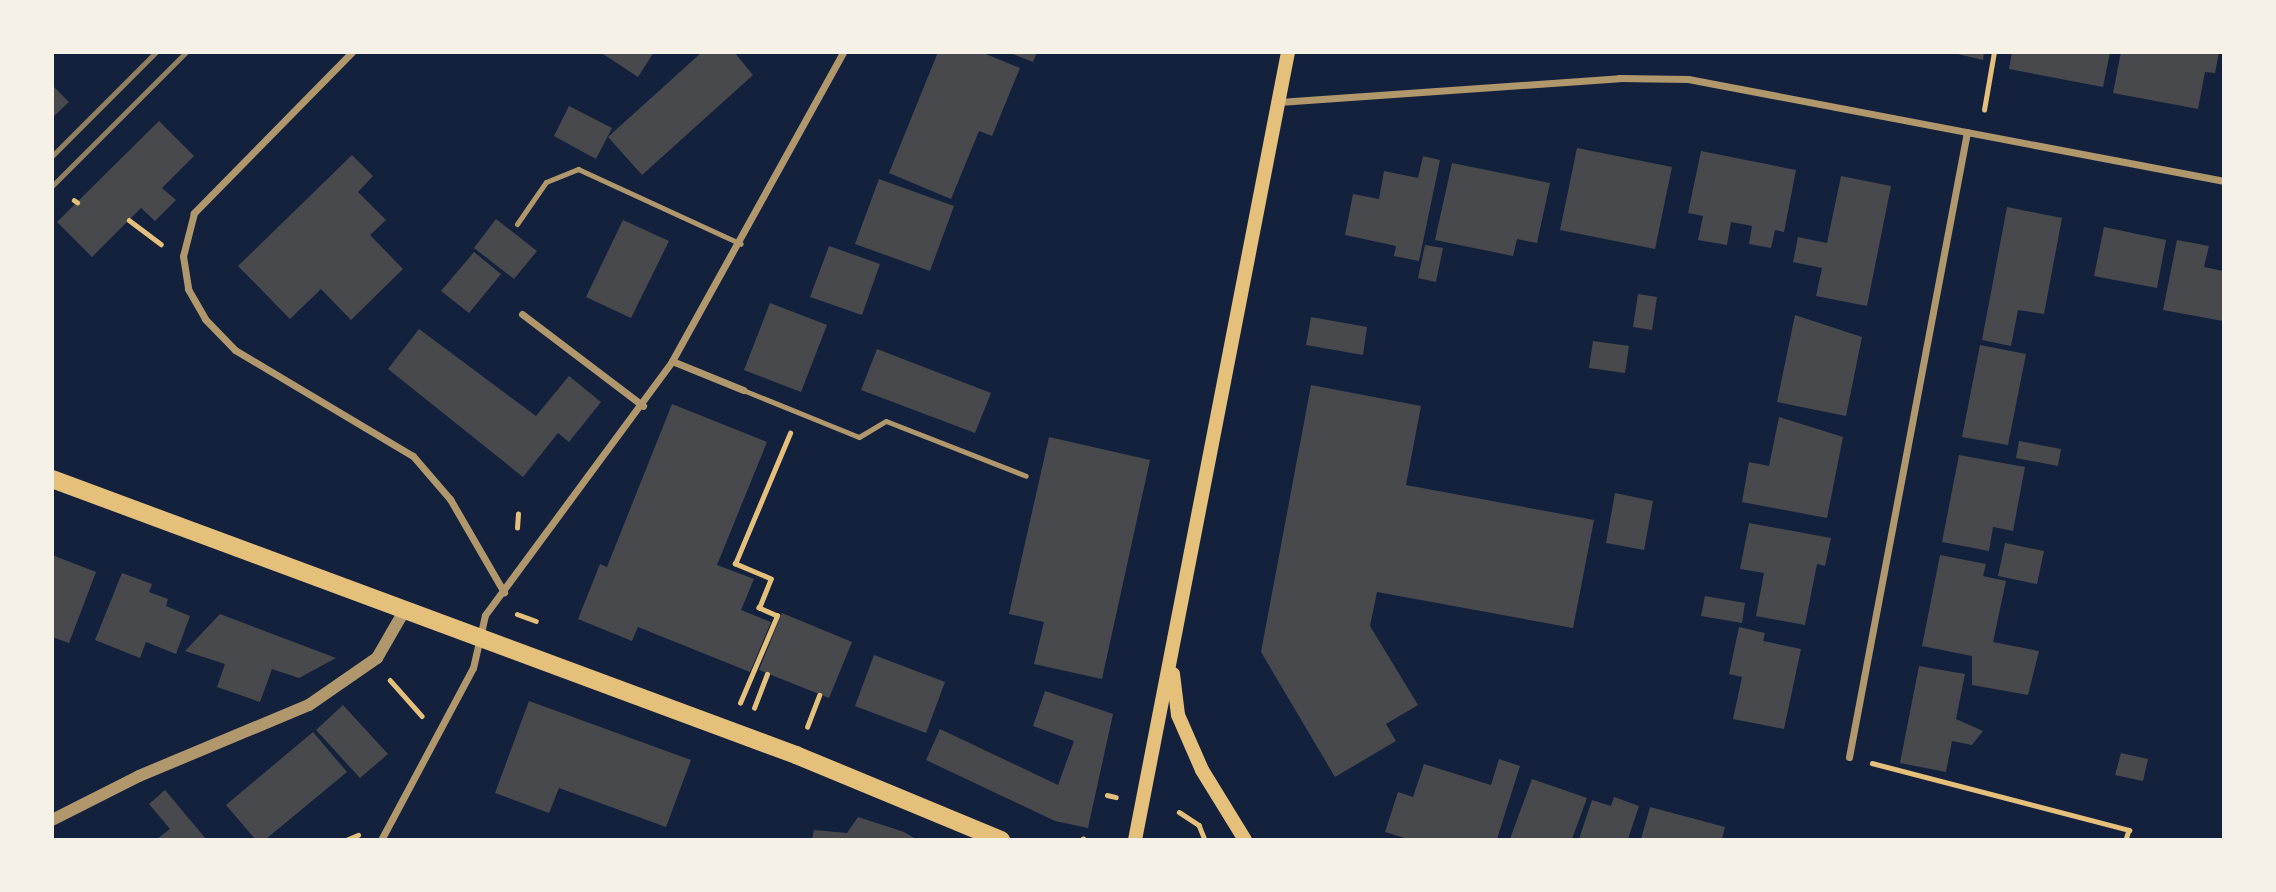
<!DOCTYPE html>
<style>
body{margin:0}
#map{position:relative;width:2276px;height:892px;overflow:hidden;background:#14213d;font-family:Ubuntu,sans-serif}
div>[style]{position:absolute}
.building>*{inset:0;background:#48494c}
.path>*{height:4.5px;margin:-2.25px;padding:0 2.25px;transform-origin:2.25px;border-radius:2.25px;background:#e5c07b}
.service>*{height:5px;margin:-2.5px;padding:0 2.5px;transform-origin:2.5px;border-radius:2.5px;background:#b1986c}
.minor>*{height:7px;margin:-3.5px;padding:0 3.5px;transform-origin:3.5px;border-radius:3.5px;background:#b1986c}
.tertiary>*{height:12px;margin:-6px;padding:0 6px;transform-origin:6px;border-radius:6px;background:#b1986c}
.secondary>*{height:14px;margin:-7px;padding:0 7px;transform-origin:7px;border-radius:7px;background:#e5c07b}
.primary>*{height:18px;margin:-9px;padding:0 9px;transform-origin:9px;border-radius:9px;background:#e5c07b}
.rail>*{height:5px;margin:-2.5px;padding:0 2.5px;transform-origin:2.5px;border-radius:2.5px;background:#918062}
span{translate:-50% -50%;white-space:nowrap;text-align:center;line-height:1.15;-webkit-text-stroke:5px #f6f1e7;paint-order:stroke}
.frame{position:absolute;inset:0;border:54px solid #f6f1e7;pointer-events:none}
</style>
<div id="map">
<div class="building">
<div style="clip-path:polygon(600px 52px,654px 52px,638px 77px)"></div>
<div style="clip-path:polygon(702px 52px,734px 52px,753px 75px,642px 175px,608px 137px)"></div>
<div style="clip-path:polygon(938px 52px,981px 52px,1020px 68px,992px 136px,979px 131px,951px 199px,889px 173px)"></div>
<div style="clip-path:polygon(1008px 52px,1037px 52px,1033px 62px)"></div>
<div style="clip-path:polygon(1949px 52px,1984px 52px,1983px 60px)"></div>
<div style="clip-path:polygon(2012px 52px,2110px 52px,2103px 87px,2009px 69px)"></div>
<div style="clip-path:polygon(2121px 52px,2219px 52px,2215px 73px,2205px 72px,2198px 109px,2113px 93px)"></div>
<div style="clip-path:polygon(52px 85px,69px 102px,52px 118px)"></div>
<div style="clip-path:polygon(569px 106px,612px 128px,596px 159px,554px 136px)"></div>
<div style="clip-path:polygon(159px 121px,194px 156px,162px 188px,176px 200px,155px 221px,141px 208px,92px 257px,57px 222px)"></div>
<div style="clip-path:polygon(1577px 148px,1672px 167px,1655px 249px,1560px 230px)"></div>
<div style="clip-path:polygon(1701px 151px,1796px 170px,1784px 232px,1775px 230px,1771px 248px,1749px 244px,1752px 226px,1731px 222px,1727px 245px,1698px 240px,1703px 216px,1688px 213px)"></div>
<div style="clip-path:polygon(352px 155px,373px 176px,358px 192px,386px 220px,370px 235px,403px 269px,351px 320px,321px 289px,290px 319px,238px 266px)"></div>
<div style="clip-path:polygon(1423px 156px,1440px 160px,1419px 261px,1394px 256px,1396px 246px,1345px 235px,1353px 194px,1379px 199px,1384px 171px,1418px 178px)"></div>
<div style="clip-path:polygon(1452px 163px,1550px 183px,1537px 243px,1517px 239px,1513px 256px,1435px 240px)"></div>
<div style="clip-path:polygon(1841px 176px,1891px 186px,1867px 306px,1816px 296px,1822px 268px,1793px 262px,1798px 237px,1827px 243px)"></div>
<div style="clip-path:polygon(879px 179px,954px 206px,930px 271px,855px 244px)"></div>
<div style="clip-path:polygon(2007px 207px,2062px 218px,2044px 314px,2018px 310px,2011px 346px,1982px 340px)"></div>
<div style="clip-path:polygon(496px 219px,537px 251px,514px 279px,474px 248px)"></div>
<div style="clip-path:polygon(623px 220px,669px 241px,631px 318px,586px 297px)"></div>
<div style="clip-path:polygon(2104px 227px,2166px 240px,2157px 288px,2094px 276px)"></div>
<div style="clip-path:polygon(2177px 240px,2209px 246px,2204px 267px,2223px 271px,2223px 321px,2163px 310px)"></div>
<div style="clip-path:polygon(1425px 245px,1443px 248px,1436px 282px,1418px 278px)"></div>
<div style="clip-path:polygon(829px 246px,880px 264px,862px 315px,810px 297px)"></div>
<div style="clip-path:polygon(474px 252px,501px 274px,469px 313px,441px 291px)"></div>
<div style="clip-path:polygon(1638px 294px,1657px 297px,1652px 330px,1633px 327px)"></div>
<div style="clip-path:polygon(770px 303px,827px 325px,801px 392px,744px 370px)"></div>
<div style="clip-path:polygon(1795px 315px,1862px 337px,1846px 416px,1777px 402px)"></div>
<div style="clip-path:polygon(1311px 317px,1367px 327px,1363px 355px,1306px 345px)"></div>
<div style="clip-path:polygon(419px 329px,536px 416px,569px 376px,601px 402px,569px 442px,558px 433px,523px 477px,388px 369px)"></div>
<div style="clip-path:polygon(1593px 341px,1629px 346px,1625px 373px,1589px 368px)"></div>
<div style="clip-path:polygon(1980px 345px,2026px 354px,2008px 445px,1962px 437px)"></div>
<div style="clip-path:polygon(877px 349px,991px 393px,975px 433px,861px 390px)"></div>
<div style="clip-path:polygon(1311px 385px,1421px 406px,1406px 485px,1594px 520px,1573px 628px,1377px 592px,1370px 626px,1418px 705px,1386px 724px,1396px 741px,1335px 777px,1261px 652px)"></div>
<div style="clip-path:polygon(672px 404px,767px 442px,717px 565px,754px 579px,741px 610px,771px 622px,750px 672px,638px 627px,632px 641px,578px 619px,600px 564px,607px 567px)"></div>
<div style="clip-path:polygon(1779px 417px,1843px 437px,1827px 518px,1742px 502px,1749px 462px,1769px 466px)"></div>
<div style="clip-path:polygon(1049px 437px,1150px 460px,1102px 679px,1034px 664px,1044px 622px,1009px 614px)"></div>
<div style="clip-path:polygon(2019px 441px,2061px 449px,2058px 466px,2016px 458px)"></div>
<div style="clip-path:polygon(1959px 455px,2025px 467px,2013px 531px,1993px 527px,1989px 551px,1942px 542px)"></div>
<div style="clip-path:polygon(1615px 493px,1653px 501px,1644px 550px,1606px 543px)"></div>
<div style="clip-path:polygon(1749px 523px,1831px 538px,1825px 566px,1817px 564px,1805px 625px,1756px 616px,1764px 573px,1740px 569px)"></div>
<div style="clip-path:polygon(2005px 543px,2044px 551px,2037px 584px,1998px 576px)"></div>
<div style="clip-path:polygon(52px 555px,96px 572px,69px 643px,52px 637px)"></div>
<div style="clip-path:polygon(1940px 555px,1986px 564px,1983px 576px,2006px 581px,1993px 642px,2039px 651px,2028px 695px,1972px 685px,1972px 656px,1922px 646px)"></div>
<div style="clip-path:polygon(122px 573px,152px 584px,149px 592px,168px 599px,166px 606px,190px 616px,176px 654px,146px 642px,140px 658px,95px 640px)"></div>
<div style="clip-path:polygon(1705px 596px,1745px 603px,1742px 623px,1701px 616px)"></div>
<div style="clip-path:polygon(782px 613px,852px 642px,829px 698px,759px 670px)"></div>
<div style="clip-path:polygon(220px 614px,336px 658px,299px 678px,272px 669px,260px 702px,217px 687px,225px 664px,185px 651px)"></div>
<div style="clip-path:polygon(1739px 627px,1765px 633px,1763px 641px,1801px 649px,1784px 729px,1733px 719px,1742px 677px,1729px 674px)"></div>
<div style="clip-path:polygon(874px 655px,945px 682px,926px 733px,855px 706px)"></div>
<div style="clip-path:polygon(1919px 666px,1965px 674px,1956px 719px,1983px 731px,1972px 745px,1952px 741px,1946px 772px,1900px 763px)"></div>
<div style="clip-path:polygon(1045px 691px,1113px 714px,1088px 828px,1055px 821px,926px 760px,940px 729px,1058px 785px,1074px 741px,1033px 726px)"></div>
<div style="clip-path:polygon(529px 701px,691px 760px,666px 827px,559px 788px,549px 813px,495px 793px)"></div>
<div style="clip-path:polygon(343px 705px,388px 754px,360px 778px,316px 730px)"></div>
<div style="clip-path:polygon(313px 732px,347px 772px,266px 839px,255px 839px,226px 805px)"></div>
<div style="clip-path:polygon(2121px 753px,2148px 759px,2143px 781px,2115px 775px)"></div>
<div style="clip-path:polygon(1499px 759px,1520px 766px,1497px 839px,1408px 839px,1385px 832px,1398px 792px,1413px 797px,1424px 764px,1491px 785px)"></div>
<div style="clip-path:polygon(1532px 779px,1587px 798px,1572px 839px,1510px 839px)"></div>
<div style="clip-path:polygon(165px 790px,206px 839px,157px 839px,170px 829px,149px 804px)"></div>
<div style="clip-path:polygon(1614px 797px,1639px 806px,1628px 839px,1579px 839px,1592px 800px,1611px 806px)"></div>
<div style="clip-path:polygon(1650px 807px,1725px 827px,1722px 839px,1641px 839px)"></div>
<div style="clip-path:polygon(858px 817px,904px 832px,916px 839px,812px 839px,814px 830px,847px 833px)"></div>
</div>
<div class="path">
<div style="left:1984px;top:110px;width:59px;rotate:-80.2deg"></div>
<div style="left:74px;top:200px;width:4px;rotate:34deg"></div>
<div style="left:129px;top:220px;width:40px;rotate:37deg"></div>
<div style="left:517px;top:528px;width:14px;rotate:-86deg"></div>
<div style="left:517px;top:614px;width:20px;rotate:20deg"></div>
<div style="left:390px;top:680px;width:48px;rotate:48.4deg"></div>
<div style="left:740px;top:703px;width:95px;rotate:-67deg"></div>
<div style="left:777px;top:616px;width:20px;rotate:-156deg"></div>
<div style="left:759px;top:608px;width:31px;rotate:-68deg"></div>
<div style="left:771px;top:579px;width:39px;rotate:-157deg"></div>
<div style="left:735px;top:564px;width:142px;rotate:-67.2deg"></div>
<div style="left:754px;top:708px;width:36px;rotate:-69deg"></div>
<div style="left:807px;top:727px;width:34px;rotate:-69deg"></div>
<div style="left:1872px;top:763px;width:266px;rotate:14.6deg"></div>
<div style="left:2129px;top:830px;width:10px;rotate:107deg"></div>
<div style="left:1107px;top:795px;width:9px;rotate:13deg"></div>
<div style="left:1179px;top:812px;width:24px;rotate:33deg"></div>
<div style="left:1199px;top:825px;width:16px;rotate:68deg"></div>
<div style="left:346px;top:840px;width:13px;rotate:-23deg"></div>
<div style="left:1083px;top:840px;width:1px;rotate:-90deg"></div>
</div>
<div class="service">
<div style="left:517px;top:224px;width:51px;rotate:-55.4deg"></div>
<div style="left:546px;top:182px;width:35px;rotate:-22deg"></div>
<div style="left:578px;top:169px;width:179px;rotate:24.7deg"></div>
<div style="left:743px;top:390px;width:125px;rotate:22.1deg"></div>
<div style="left:859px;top:437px;width:31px;rotate:-31deg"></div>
<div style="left:886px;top:421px;width:150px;rotate:21.4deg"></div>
</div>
<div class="minor">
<div style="left:352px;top:52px;width:226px;rotate:134.5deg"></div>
<div style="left:194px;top:213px;width:44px;rotate:104.3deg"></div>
<div style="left:183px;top:256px;width:33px;rotate:81deg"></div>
<div style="left:188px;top:289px;width:34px;rotate:60deg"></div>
<div style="left:205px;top:319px;width:43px;rotate:45.9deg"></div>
<div style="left:235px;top:350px;width:207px;rotate:30.8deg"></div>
<div style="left:413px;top:456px;width:57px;rotate:49.3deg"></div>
<div style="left:450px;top:499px;width:108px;rotate:59.9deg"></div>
<div style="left:1279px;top:102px;width:341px;rotate:-4deg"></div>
<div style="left:1619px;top:78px;width:69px;rotate:0.8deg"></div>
<div style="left:1688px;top:79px;width:546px;rotate:10.77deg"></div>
<div style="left:522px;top:314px;width:152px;rotate:37.2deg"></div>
<div style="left:672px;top:361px;width:77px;rotate:22.2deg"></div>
<div style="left:1849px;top:757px;width:636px;rotate:-79.31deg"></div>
<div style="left:381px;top:840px;width:195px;rotate:-61.9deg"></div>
<div style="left:473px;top:668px;width:54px;rotate:-77.2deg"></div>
<div style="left:485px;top:615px;width:315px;rotate:-53.6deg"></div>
<div style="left:672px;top:361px;width:353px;rotate:-61deg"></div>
</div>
<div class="tertiary">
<div style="left:52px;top:820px;width:97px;rotate:-26.8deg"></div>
<div style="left:139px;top:776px;width:184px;rotate:-22.7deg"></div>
<div style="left:309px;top:705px;width:83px;rotate:-34.7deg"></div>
<div style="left:377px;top:658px;width:52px;rotate:-60deg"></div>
</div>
<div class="secondary">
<div style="left:1173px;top:674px;width:41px;rotate:83deg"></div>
<div style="left:1178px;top:715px;width:60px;rotate:66.4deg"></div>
<div style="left:1202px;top:770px;width:82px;rotate:58.4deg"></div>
<div style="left:1135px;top:840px;width:803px;rotate:-79.01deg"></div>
</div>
<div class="primary">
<div style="left:52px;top:479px;width:794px;rotate:20.35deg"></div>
<div style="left:796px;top:755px;width:222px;rotate:22.5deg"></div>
</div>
<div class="rail">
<div style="left:52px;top:156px;width:147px;rotate:-45deg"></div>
<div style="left:52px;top:186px;width:190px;rotate:-45deg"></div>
</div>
<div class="frame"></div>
</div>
